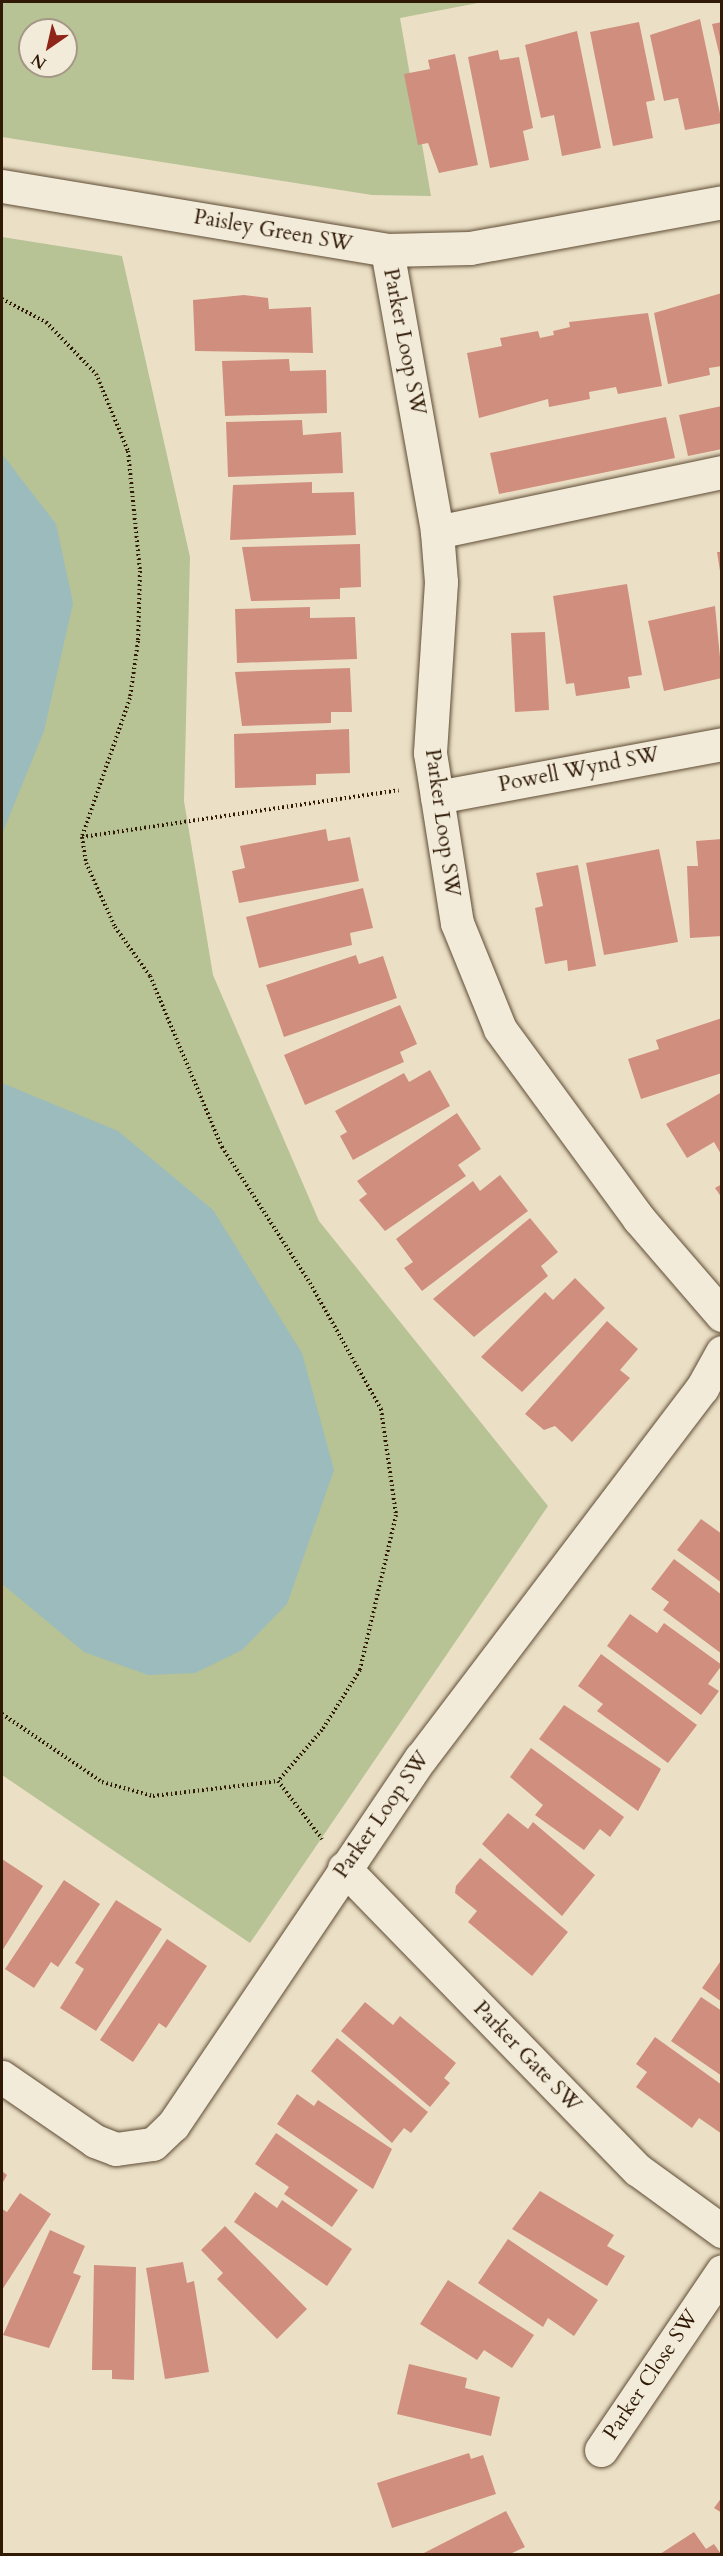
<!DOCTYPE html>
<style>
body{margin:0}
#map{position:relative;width:723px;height:2556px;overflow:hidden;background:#ebe0c6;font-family:Cardo,serif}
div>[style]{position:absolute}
.green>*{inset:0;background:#b7c295}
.water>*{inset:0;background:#9bbbbc}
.building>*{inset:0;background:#d08e7e}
.path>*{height:4px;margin-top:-2px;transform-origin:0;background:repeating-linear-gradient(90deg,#301a05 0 1.5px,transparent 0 4.5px)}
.roads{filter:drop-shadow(0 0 2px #5f4c35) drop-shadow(0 0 2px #5f4c35)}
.minor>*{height:33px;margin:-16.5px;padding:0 16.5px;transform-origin:16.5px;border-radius:16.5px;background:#f2ebda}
span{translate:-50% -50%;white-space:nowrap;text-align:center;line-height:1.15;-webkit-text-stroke:4.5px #f2ebda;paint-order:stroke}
.street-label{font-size:21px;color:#301a05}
.frame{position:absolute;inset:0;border:3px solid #301a05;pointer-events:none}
.north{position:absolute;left:18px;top:18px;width:60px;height:60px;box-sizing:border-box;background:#f2ebda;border:2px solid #a49785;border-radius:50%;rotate:214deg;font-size:16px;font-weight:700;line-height:24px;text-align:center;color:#301a05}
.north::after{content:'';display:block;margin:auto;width:21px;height:27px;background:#8f2418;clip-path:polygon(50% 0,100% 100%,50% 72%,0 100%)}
</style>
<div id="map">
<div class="green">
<div style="clip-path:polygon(evenodd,2px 2px,483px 2px,400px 18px,431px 196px,372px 195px,2px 137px,2px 2px,30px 30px,66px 30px,66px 66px,30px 66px,30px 30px)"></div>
<div style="clip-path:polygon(2px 237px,122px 256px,190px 557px,184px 801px,213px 975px,319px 1221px,548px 1506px,250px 1943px,2px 1775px)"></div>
</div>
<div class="water">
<div style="clip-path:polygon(2px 454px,56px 524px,73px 603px,44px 731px,2px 834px)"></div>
<div style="clip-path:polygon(2px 1083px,118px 1131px,213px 1210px,302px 1353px,334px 1470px,287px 1604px,242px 1650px,195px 1673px,148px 1675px,84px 1652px,2px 1584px)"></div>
</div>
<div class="building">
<div style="clip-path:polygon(700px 19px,722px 123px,685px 130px,678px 98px,664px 101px,650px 35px)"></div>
<div style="clip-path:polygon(639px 22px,655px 100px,646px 102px,653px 138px,613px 146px,590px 32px)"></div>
<div style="clip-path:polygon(722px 22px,722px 61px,721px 61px,712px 24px)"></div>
<div style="clip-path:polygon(577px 31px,601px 148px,562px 156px,554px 115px,541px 118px,525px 45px)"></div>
<div style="clip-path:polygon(498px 50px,500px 60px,519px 57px,533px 128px,523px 131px,529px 160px,490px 168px,468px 57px)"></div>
<div style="clip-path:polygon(455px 54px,478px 165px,439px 173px,428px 143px,418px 145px,404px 74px,430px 69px,428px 60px)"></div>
<div style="clip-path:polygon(722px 293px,722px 366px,709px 368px,710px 375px,668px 384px,654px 313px)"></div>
<div style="clip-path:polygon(244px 295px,268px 298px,269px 309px,311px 307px,313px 353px,195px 351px,193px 300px)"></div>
<div style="clip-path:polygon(648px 313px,662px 386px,618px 394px,616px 387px,589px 392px,590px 399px,549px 407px,548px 399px,479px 418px,467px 353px,502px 346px,500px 338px,538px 331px,540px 338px,554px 335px,553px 331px,570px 327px,569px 322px)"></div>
<div style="clip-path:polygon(289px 359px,290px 371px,326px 370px,327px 413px,225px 416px,222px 361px)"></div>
<div style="clip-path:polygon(722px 406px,722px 449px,688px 456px,679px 415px)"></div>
<div style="clip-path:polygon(666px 417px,675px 458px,499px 494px,490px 453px)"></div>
<div style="clip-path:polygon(302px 420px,303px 435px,341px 432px,343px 473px,228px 477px,226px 422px)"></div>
<div style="clip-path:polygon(312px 482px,312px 493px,354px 492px,356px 535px,230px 540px,233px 485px)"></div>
<div style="clip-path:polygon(360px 544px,361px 587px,340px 588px,340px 599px,251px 601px,242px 547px)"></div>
<div style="clip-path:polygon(717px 552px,722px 552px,722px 571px,720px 571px)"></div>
<div style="clip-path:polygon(627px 584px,642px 675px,628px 677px,630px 688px,576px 696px,574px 683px,566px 684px,553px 596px)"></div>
<div style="clip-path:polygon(715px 606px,722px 678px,664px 691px,648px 621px)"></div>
<div style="clip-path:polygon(310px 607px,310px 618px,355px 617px,357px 659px,237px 663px,235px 609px)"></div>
<div style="clip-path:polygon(545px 632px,549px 710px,515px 712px,511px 633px)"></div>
<div style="clip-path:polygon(350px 668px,352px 712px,331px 712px,331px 723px,242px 726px,235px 672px)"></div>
<div style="clip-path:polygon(349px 729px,350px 773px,316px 774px,316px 785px,235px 788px,234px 734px)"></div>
<div style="clip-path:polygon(326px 829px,328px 841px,350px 837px,359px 881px,239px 903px,232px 871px,245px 868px,240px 846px)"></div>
<div style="clip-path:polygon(722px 839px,722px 936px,690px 938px,687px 866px,698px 866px,696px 841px)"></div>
<div style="clip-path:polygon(659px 849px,678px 942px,604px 955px,586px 863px)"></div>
<div style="clip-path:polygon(578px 865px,596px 966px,568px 971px,567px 960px,545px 964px,535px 908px,543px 906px,536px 873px)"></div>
<div style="clip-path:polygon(363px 888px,373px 928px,350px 933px,352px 945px,259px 968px,246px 917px)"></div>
<div style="clip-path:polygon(356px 955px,359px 964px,383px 956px,397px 998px,284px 1037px,266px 985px)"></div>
<div style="clip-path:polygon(400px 1005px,417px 1044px,400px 1052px,404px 1062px,305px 1105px,284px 1055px)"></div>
<div style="clip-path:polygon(722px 1018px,722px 1073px,641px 1099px,628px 1059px,659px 1049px,656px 1040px)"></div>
<div style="clip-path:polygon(430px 1070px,450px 1106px,353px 1160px,340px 1136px,347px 1132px,335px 1111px,404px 1073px,409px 1082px)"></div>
<div style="clip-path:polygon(722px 1092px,722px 1156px,714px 1142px,687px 1158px,666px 1124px)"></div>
<div style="clip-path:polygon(457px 1113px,481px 1149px,458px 1165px,466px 1176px,385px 1231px,359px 1200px,367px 1194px,357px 1181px)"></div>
<div style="clip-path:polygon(500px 1175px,528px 1211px,422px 1291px,404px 1268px,413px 1262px,396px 1239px,473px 1181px,480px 1191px)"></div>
<div style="clip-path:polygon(722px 1184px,722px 1198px,715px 1188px)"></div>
<div style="clip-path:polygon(530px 1218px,558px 1252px,541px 1266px,548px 1276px,474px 1337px,433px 1299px)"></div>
<div style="clip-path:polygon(575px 1278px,605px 1308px,522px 1392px,481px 1357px,545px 1292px,553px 1300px)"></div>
<div style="clip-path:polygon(607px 1321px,638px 1349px,620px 1370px,630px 1378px,572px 1442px,555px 1426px,544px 1430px,525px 1414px)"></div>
<div style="clip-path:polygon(701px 1519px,722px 1534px,722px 1583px,677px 1550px)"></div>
<div style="clip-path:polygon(674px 1559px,722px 1595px,722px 1654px,663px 1610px,669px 1602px,651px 1589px)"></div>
<div style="clip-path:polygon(630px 1614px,657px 1633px,664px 1623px,722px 1665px,708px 1684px,719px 1691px,701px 1715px,607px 1646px)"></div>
<div style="clip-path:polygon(601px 1654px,697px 1725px,668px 1763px,597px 1711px,603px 1704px,578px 1686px)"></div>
<div style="clip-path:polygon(564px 1705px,661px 1769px,638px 1811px,539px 1739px)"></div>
<div style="clip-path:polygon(531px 1748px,624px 1817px,610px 1837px,600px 1829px,584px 1850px,535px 1815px,543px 1805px,510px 1777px)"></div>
<div style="clip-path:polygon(508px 1813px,528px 1829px,533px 1822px,595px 1875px,562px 1916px,482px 1844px)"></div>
<div style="clip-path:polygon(480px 1858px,568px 1932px,532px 1976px,468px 1922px,477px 1911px,455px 1893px,456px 1886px)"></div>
<div style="clip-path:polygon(2px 1859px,43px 1886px,2px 1951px)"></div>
<div style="clip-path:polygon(64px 1880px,100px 1904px,58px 1967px,51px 1962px,34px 1988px,5px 1969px)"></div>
<div style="clip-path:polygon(116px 1900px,162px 1929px,96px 2031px,60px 2008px,84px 1969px,75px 1963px)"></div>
<div style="clip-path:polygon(167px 1939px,207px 1966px,166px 2028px,159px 2023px,133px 2062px,100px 2040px)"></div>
<div style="clip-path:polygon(720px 1962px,722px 1964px,722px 2002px,702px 1988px)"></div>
<div style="clip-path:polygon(701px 1997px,722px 2011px,722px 2076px,671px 2041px)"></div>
<div style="clip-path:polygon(365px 2002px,393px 2025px,400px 2016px,456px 2063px,444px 2078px,450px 2083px,430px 2107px,341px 2031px)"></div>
<div style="clip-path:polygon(655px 2037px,722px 2085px,722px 2134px,699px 2118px,692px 2128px,636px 2087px,647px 2072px,636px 2064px)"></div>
<div style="clip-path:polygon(337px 2038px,428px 2112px,411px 2133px,404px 2128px,392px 2143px,311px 2071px)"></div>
<div style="clip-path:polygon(297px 2094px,314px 2106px,318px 2100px,392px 2149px,373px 2189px,277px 2124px)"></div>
<div style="clip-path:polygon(276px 2133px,358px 2190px,332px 2227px,284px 2194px,289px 2187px,255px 2164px)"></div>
<div style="clip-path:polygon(2px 2171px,7px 2175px,2px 2184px)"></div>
<div style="clip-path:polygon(540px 2191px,614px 2235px,607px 2246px,625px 2256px,607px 2286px,512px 2229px)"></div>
<div style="clip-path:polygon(255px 2192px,277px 2208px,282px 2200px,352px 2249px,327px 2286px,234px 2222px)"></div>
<div style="clip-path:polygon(20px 2193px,51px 2214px,2px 2290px,2px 2209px,7px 2212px)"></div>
<div style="clip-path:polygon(225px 2226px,307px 2309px,277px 2339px,217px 2279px,223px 2273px,201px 2250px)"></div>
<div style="clip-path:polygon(50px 2230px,85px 2246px,73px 2273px,81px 2276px,49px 2348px,3px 2335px)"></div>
<div style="clip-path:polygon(508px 2239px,598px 2300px,574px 2336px,548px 2318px,543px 2327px,478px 2283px)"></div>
<div style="clip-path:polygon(183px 2262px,187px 2283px,194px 2281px,209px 2372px,165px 2379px,146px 2268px)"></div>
<div style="clip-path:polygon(94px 2265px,136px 2267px,134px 2380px,112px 2379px,112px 2370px,92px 2370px)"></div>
<div style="clip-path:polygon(448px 2280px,534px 2335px,512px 2368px,484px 2350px,477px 2360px,420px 2324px)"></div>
<div style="clip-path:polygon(409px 2364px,467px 2378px,465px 2388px,500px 2397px,491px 2436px,397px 2414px)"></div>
<div style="clip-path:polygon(469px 2453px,471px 2459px,483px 2455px,496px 2494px,392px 2528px,377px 2483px)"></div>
<div style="clip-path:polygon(722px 2497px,722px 2513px,714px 2508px)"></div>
<div style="clip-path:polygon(506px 2511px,525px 2547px,510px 2554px,422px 2554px)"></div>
<div style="clip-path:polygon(694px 2532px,706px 2549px,714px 2544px,721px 2554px,660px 2554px)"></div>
</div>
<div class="path">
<div style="left:2px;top:299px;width:50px;rotate:27.6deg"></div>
<div style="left:46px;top:322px;width:72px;rotate:46.1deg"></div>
<div style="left:96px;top:374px;width:83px;rotate:67.4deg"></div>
<div style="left:128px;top:451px;width:121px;rotate:84.3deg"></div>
<div style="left:140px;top:571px;width:70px;rotate:91.6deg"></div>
<div style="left:138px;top:641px;width:58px;rotate:98deg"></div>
<div style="left:130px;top:698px;width:147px;rotate:109.1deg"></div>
<div style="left:82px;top:837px;width:26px;rotate:81deg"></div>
<div style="left:86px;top:863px;width:70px;rotate:65.6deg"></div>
<div style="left:115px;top:927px;width:60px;rotate:54.5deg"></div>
<div style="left:150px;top:976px;width:186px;rotate:67.2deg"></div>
<div style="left:222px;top:1147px;width:162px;rotate:57.1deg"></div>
<div style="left:310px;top:1283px;width:145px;rotate:60.6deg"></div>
<div style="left:381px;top:1409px;width:107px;rotate:81.9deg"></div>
<div style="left:396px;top:1515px;width:159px;rotate:103.1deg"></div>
<div style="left:360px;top:1670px;width:71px;rotate:122.3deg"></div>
<div style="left:322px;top:1730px;width:67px;rotate:130.8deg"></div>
<div style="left:278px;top:1781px;width:73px;rotate:52.8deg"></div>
<div style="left:82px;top:837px;width:320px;rotate:-8.4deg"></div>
<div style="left:2px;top:1714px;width:121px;rotate:34.2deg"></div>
<div style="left:102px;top:1782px;width:53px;rotate:15.4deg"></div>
<div style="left:153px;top:1796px;width:126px;rotate:-6.8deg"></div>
</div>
<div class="roads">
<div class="minor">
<div style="left:2px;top:186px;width:390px;rotate:9.4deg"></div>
<div style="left:387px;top:250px;width:83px;rotate:-1.4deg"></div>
<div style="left:470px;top:248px;width:256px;rotate:-10.3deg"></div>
<div style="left:387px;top:250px;width:286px;rotate:79.9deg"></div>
<div style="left:437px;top:532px;width:50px;rotate:85.4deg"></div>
<div style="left:441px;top:582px;width:171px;rotate:93.7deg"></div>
<div style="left:430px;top:753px;width:172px;rotate:81deg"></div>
<div style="left:457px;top:923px;width:114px;rotate:67.9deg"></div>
<div style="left:500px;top:1029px;width:235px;rotate:53.8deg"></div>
<div style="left:639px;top:1219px;width:127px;rotate:49.2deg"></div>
<div style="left:437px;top:532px;width:291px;rotate:-11.9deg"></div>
<div style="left:437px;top:797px;width:290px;rotate:-10.5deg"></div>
<div style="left:344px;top:1868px;width:421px;rotate:45.8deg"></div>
<div style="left:638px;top:2170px;width:104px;rotate:36deg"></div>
<div style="left:2px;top:2077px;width:113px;rotate:34.5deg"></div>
<div style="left:95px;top:2141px;width:22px;rotate:21deg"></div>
<div style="left:116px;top:2149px;width:37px;rotate:-8deg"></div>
<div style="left:153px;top:2144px;width:28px;rotate:-44deg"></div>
<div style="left:173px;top:2125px;width:443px;rotate:-56deg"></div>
<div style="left:421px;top:1758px;width:465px;rotate:-52.8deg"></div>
<div style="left:702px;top:1388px;width:41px;rotate:-60.9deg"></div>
<div style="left:601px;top:2450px;width:216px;rotate:-55.9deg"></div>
</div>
</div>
<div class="street-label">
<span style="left:273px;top:231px;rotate:10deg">Paisley Green SW</span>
<span style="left:404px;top:342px;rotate:79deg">Parker Loop SW</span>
<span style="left:579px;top:770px;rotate:-11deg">Powell Wynd SW</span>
<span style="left:442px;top:823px;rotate:82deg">Parker Loop SW</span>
<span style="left:382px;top:1815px;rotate:-55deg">Parker Loop SW</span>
<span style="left:527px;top:2057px;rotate:46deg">Parker Gate SW</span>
<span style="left:651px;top:2375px;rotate:-56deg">Parker Close SW</span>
</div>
<div class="frame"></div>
<div class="north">N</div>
</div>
